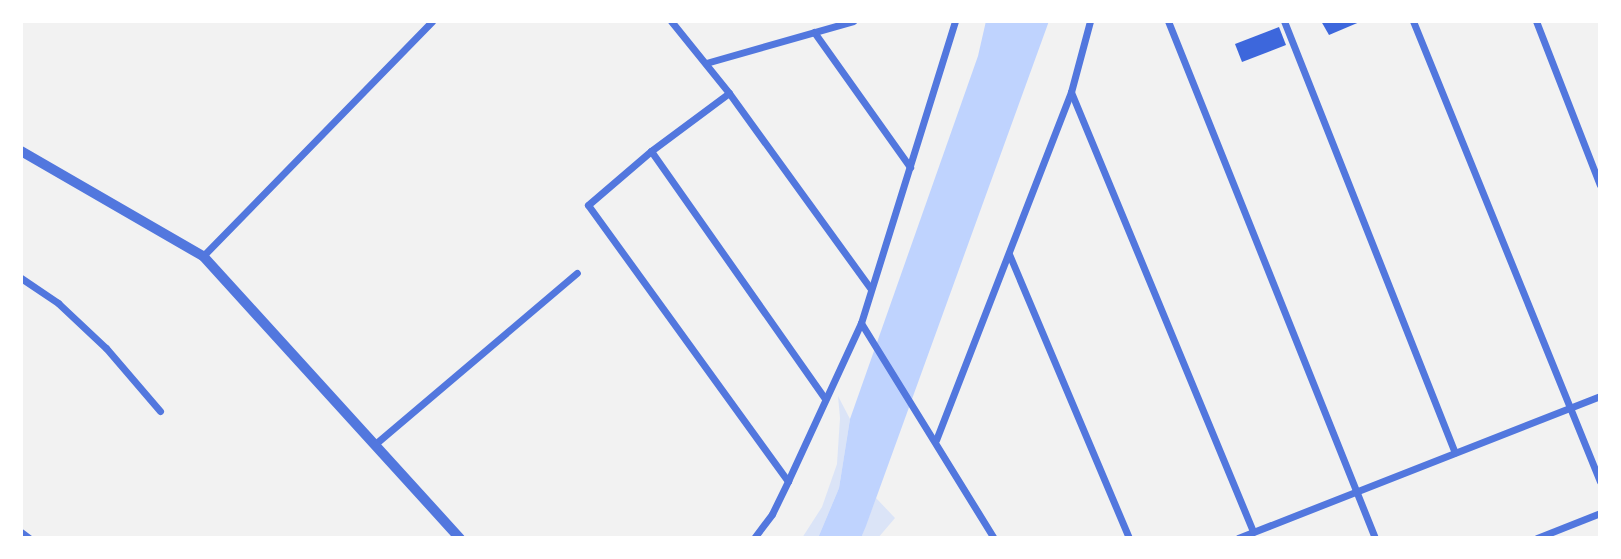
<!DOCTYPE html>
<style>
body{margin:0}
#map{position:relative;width:1621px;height:559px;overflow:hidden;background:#f2f2f2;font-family:Lora,serif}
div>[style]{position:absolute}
.green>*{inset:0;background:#dbe4f7}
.water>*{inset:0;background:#bfd3fe}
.building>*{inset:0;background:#3d67dc}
.minor>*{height:7px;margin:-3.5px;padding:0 3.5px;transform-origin:3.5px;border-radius:3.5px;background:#5277de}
.tertiary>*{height:10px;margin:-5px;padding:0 5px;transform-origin:5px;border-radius:5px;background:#5277de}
span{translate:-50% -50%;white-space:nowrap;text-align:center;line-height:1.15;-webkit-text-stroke:7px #fff;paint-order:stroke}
.frame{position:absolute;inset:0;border:23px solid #fff;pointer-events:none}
</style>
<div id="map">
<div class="green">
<div style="clip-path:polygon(838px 396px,850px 419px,839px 488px,818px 538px,802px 538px,822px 507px,837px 464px,840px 418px)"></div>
<div style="clip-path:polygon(876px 498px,895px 518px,878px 538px,861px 538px)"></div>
</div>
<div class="water">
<div style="clip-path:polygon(986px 21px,1049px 21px,866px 526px,861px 538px,818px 538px,839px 488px,850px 419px,978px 56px)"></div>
</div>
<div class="building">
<div style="clip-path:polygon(1321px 21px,1362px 21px,1329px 35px)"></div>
<div style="clip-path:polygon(1279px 27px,1286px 45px,1242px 62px,1235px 44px)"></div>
</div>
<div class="minor">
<div style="left:671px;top:21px;width:92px;rotate:51.1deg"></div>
<div style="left:729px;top:93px;width:242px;rotate:54.1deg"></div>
<div style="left:1168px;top:21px;width:557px;rotate:68.18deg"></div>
<div style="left:1284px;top:21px;width:464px;rotate:68.4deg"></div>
<div style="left:1413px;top:21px;width:497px;rotate:67.9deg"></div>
<div style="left:1536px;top:21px;width:176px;rotate:68.7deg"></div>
<div style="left:814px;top:32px;width:166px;rotate:54.6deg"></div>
<div style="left:706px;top:63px;width:153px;rotate:-15.9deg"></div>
<div style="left:1071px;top:92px;width:476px;rotate:67.5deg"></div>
<div style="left:729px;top:93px;width:97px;rotate:143.4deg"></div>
<div style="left:651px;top:151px;width:83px;rotate:139.4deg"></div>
<div style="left:588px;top:205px;width:341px;rotate:54.1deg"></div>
<div style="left:651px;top:151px;width:303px;rotate:54.9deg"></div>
<div style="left:1009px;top:254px;width:308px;rotate:67.1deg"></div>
<div style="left:203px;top:256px;width:328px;rotate:-45.7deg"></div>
<div style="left:21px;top:278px;width:45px;rotate:34deg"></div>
<div style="left:58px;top:303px;width:66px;rotate:43.2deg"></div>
<div style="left:106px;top:348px;width:83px;rotate:49.4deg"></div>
<div style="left:861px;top:323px;width:253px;rotate:58.3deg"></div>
<div style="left:936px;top:440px;width:373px;rotate:-68.8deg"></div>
<div style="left:1071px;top:92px;width:73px;rotate:-75deg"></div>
<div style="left:374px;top:445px;width:266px;rotate:-40.3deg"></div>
<div style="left:21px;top:532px;width:10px;rotate:37deg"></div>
<div style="left:754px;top:538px;width:30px;rotate:-53deg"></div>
<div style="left:772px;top:514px;width:37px;rotate:-64deg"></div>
<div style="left:788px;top:481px;width:174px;rotate:-65.2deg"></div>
<div style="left:861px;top:323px;width:316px;rotate:-72.7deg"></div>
<div style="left:1238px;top:538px;width:389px;rotate:-21.4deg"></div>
<div style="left:1537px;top:538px;width:68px;rotate:-21.6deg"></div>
</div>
<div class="tertiary">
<div style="left:21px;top:151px;width:210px;rotate:30deg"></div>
<div style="left:203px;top:256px;width:382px;rotate:47.7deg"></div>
</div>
<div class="frame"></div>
</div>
